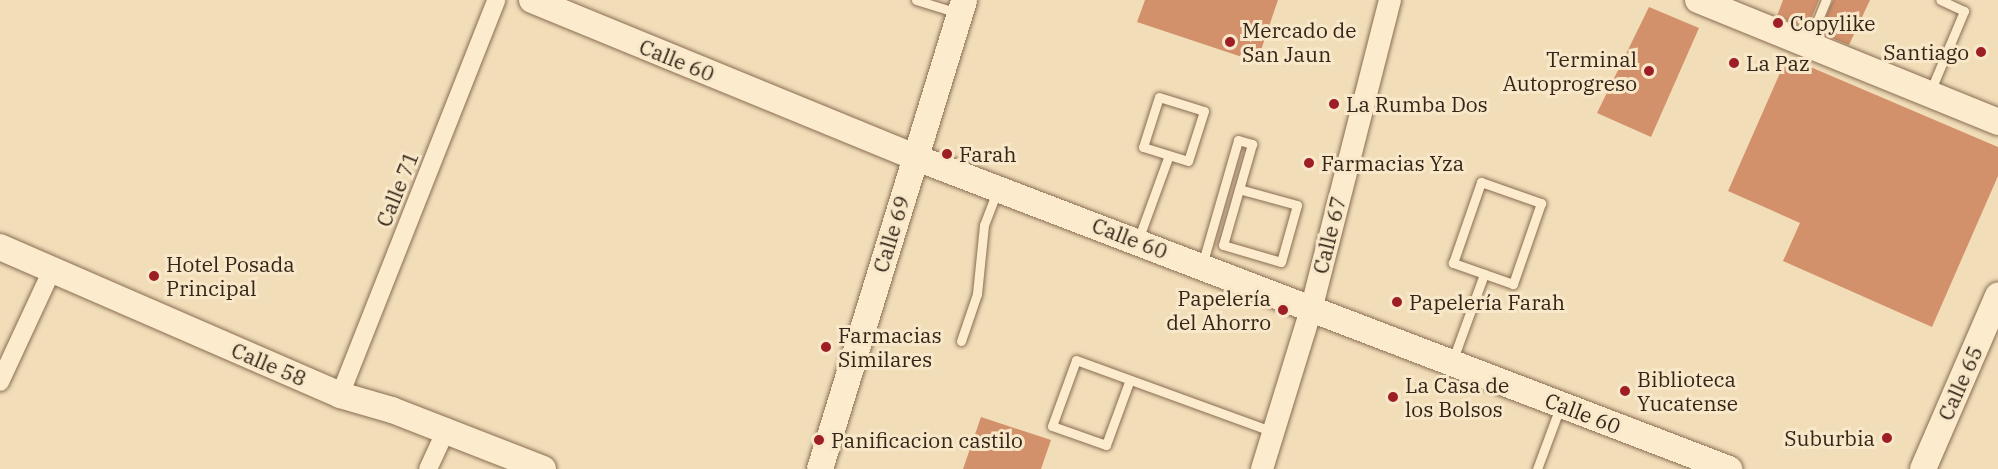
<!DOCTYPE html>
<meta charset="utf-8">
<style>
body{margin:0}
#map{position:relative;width:1998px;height:469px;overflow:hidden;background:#f1deb9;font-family:"IBM Plex Serif",serif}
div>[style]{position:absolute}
.building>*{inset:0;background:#d3916b}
.roads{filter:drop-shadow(0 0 2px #896d53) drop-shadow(0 0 2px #896d53)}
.service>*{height:9px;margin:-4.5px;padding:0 4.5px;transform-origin:4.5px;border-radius:4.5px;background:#fcebcd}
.minor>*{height:18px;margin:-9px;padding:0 9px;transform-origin:9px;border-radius:9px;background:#fcebcd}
.tertiary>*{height:22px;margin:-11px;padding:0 11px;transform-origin:11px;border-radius:11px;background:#fcebcd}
.secondary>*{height:26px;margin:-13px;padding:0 13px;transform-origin:13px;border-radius:13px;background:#fcebcd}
.dots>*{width:16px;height:16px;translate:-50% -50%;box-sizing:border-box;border:3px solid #f8e8c9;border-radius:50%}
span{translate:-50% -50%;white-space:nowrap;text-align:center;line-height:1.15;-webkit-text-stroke:6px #f8e8c9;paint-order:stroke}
.poi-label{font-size:21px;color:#362619}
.left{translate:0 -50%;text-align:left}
.right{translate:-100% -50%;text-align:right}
.street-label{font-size:21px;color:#362619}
</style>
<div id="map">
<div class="building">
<div style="clip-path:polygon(1145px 0,1278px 0,1257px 62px,1137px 22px)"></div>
<div style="clip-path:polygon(1783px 0,1819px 0,1807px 28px,1777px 16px)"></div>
<div style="clip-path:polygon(1833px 0,1870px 0,1849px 45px,1819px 33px)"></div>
<div style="clip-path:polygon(1649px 7px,1699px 28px,1651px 137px,1597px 113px)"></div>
<div style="clip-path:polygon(1787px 57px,1998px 147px,1998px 176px,1932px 327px,1783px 261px,1800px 223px,1728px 191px)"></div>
<div style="clip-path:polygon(981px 417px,1051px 440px,1041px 469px,963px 469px)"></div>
</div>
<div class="roads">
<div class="service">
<div style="left:916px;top:0;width:44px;rotate:17.2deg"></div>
<div style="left:1808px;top:43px;width:47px;rotate:-67.3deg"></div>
<div style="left:1930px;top:92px;width:88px;rotate:-67.2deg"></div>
<div style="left:1964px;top:11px;width:26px;rotate:-155deg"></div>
<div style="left:1159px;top:97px;width:47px;rotate:17.3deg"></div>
<div style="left:1204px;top:111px;width:52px;rotate:107.7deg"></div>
<div style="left:1188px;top:161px;width:47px;rotate:-162.7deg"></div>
<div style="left:1143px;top:147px;width:52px;rotate:-72.3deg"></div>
<div style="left:1481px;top:182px;width:64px;rotate:19.3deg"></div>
<div style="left:1541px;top:203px;width:86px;rotate:109.1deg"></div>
<div style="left:1513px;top:284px;width:64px;rotate:-160.7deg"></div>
<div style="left:1453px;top:263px;width:86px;rotate:-70.9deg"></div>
<div style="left:1138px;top:240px;width:90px;rotate:-70deg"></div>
<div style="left:1202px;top:265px;width:130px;rotate:-73.9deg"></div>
<div style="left:1238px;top:140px;width:15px;rotate:16deg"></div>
<div style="left:1252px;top:144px;width:105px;rotate:106deg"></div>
<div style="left:1223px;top:245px;width:60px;rotate:16.3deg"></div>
<div style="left:1281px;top:262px;width:59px;rotate:-74.3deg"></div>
<div style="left:1297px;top:205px;width:60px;rotate:-164.6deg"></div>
<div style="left:961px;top:341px;width:50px;rotate:-71.2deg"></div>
<div style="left:977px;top:294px;width:69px;rotate:-84.2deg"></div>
<div style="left:984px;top:225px;width:36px;rotate:-69deg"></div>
<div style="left:1452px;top:362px;width:94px;rotate:-70deg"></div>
<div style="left:1129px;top:382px;width:67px;rotate:110.1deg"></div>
<div style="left:1106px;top:445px;width:57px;rotate:-160.6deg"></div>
<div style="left:1052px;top:426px;width:70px;rotate:-70deg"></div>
<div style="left:1076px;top:360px;width:211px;rotate:20deg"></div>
<div style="left:1537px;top:469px;width:66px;rotate:-69.6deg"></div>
</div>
<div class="minor">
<div style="left:0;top:382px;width:123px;rotate:-65.1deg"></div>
<div style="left:340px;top:395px;width:425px;rotate:-68.4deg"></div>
<div style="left:428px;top:469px;width:43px;rotate:-65.2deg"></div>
</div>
<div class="tertiary">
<div style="left:1262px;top:469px;width:170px;rotate:-72.9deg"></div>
<div style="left:1312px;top:306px;width:316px;rotate:-75.7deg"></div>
</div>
<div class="secondary">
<div style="left:532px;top:0;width:413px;rotate:22.3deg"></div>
<div style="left:914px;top:157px;width:873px;rotate:20.95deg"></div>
<div style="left:1698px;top:0;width:324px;rotate:22.1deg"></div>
<div style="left:0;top:247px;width:371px;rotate:23.5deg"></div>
<div style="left:340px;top:395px;width:54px;rotate:16.1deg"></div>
<div style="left:392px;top:410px;width:162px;rotate:21.3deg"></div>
<div style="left:820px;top:469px;width:491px;rotate:-72.9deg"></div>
<div style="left:1923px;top:469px;width:189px;rotate:-66.6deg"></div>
</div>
</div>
<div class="dots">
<div style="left:1778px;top:23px;background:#9d1e25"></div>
<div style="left:1230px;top:42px;background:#9d1e25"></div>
<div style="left:1981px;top:52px;background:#9d1e25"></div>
<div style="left:1734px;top:63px;background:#9d1e25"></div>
<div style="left:1649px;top:71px;background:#9d1e25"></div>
<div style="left:1334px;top:104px;background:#9d1e25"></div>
<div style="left:947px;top:154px;background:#9d1e25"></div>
<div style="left:1309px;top:163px;background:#9d1e25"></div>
<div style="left:154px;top:276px;background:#9d1e25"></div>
<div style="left:1397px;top:302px;background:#9d1e25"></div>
<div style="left:1283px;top:310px;background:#9d1e25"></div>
<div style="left:826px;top:347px;background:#9d1e25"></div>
<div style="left:1625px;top:391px;background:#9d1e25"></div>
<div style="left:1393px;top:397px;background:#9d1e25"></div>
<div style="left:1887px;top:438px;background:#9d1e25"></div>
<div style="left:819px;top:440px;background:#9d1e25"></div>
</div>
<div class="poi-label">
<span class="left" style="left:1790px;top:23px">Copylike</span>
<span class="left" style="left:1242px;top:42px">Mercado de<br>San Jaun</span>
<span class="right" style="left:1969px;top:52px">Santiago</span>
<span class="right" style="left:1637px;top:71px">Terminal<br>Autoprogreso</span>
<span class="left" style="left:1746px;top:63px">La Paz</span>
<span class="left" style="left:1346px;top:104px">La Rumba Dos</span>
<span class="left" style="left:959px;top:154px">Farah</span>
<span class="left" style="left:1321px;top:163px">Farmacias Yza</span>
<span class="left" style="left:166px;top:276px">Hotel Posada<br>Principal</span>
<span class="right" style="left:1271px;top:310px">Papelería<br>del Ahorro</span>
<span class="left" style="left:1409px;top:302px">Papelería Farah</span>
<span class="left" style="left:838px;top:347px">Farmacias<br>Similares</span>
<span class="left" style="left:1637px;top:391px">Biblioteca<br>Yucatense</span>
<span class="left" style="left:1405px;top:397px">La Casa de<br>los Bolsos</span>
<span class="right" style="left:1875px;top:438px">Suburbia</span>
<span class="left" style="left:831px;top:440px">Panificacion castilo</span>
</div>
<div class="street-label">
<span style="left:677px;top:60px;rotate:22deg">Calle 60</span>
<span style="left:397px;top:189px;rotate:-68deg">Calle 71</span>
<span style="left:891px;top:234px;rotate:-73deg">Calle 69</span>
<span style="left:1329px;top:235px;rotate:-76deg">Calle 67</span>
<span style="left:1130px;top:238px;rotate:21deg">Calle 60</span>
<span style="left:269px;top:364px;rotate:23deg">Calle 58</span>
<span style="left:1960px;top:383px;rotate:-66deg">Calle 65</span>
<span style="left:1583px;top:413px;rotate:21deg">Calle 60</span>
</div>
</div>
